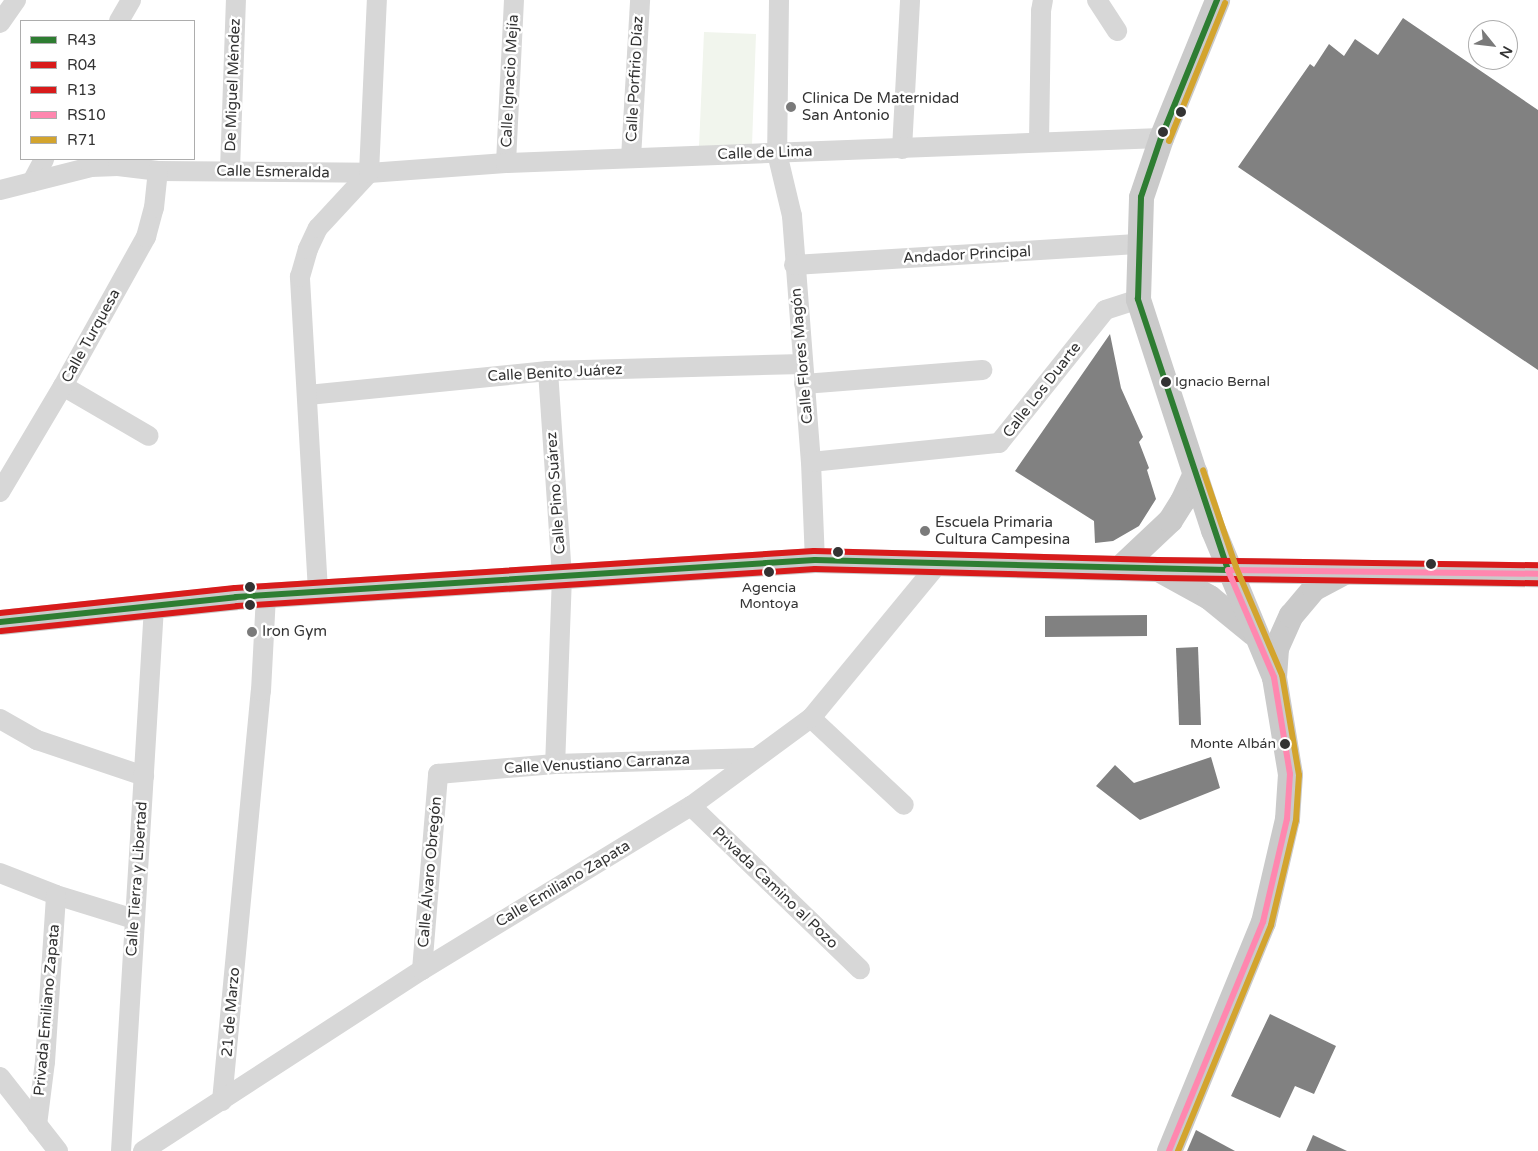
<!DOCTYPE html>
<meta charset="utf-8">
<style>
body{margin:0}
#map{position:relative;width:1538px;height:1151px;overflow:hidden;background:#fff;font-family:"Varela Round",sans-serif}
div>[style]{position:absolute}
.green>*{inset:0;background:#f1f5ed}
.building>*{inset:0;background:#818181}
.minor>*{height:20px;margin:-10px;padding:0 10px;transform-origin:10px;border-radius:10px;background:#d7d7d7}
.major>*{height:25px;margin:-12.5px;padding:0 12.5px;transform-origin:12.5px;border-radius:12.5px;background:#cacaca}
.bus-1>*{height:6px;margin:-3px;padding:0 3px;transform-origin:3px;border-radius:3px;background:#2e7d32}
.bus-2>*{height:6px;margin:-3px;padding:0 3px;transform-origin:3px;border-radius:3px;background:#d81b1b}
.bus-3>*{height:6px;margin:-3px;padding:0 3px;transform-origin:3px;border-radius:3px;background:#d81b1b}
.bus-4>*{height:6px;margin:-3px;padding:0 3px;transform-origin:3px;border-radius:3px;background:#ff87af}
.bus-5>*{height:6px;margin:-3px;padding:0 3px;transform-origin:3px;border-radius:3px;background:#d3a42e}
.dots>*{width:14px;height:14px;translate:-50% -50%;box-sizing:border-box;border:2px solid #fff;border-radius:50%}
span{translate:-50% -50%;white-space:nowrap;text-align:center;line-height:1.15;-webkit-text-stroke:5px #fff;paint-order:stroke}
.bus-label{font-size:14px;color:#333}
.left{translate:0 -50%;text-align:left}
.right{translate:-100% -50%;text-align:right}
.street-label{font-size:15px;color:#333}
.poi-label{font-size:15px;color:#333}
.legend{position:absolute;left:20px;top:20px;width:175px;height:140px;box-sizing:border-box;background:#fff;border:1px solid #adadad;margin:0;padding:6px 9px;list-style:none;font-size:15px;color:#333}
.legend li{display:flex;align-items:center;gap:10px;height:25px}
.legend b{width:25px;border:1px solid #adadad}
.north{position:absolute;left:1468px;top:20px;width:50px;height:50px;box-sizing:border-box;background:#fff;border:1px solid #adadad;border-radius:50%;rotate:119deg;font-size:14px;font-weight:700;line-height:20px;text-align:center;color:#333}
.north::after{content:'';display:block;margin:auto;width:18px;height:22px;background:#7a7a7a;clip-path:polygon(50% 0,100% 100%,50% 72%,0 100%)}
</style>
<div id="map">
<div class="green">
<div style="clip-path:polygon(704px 32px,756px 34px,752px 145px,699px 147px)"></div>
</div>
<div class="building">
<div style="clip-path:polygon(1403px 18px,1538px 110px,1538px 370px,1238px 167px,1310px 64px,1314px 67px,1329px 44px,1344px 56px,1355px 39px,1378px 55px)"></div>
<div style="clip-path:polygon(1110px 334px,1121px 388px,1143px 437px,1139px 442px,1149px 468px,1147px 470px,1156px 499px,1139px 526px,1113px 541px,1095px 543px,1094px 521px,1015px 471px)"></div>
<div style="clip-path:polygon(1147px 615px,1147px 636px,1045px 637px,1045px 616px)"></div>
<div style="clip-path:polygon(1198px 647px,1201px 725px,1179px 725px,1176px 648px)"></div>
<div style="clip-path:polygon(1211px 757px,1220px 788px,1140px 820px,1096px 786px,1115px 765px,1134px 783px)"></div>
<div style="clip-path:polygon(1270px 1014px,1336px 1046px,1314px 1094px,1295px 1086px,1280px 1118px,1231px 1096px)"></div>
<div style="clip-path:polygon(1196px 1130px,1235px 1151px,1187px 1151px)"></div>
<div style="clip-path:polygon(1313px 1135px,1347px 1151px,1306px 1151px)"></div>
</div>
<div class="minor">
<div style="left:779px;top:0;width:153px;rotate:90.7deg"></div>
<div style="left:777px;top:153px;width:65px;rotate:76.6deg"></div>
<div style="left:792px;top:216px;width:247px;rotate:85.6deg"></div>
<div style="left:811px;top:462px;width:98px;rotate:87.7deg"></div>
<div style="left:1097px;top:0;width:37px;rotate:57deg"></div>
<div style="left:119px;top:21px;width:24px;rotate:-60deg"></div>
<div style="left:0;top:23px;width:28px;rotate:-55deg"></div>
<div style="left:1039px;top:142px;width:131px;rotate:-89.1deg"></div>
<div style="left:1041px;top:11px;width:11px;rotate:-80deg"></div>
<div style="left:902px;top:149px;width:149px;rotate:-86.9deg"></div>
<div style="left:631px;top:158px;width:158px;rotate:-86.7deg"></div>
<div style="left:506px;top:163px;width:163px;rotate:-87.2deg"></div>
<div style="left:230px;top:170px;width:170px;rotate:-88deg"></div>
<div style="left:32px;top:182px;width:26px;rotate:-62deg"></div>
<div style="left:0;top:190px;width:94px;rotate:-14.2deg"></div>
<div style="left:91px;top:167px;width:27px;rotate:-2deg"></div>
<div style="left:118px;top:166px;width:40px;rotate:7.1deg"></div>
<div style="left:158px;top:171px;width:211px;rotate:0.5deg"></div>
<div style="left:369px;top:173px;width:137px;rotate:-4.2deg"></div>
<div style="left:506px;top:163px;width:655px;rotate:-2.19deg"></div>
<div style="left:794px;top:265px;width:347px;rotate:-3.5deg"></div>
<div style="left:548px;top:371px;width:205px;rotate:86.1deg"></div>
<div style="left:562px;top:576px;width:188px;rotate:92.1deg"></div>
<div style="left:804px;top:384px;width:179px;rotate:-4.5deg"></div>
<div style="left:63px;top:386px;width:99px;rotate:30.2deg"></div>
<div style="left:308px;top:395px;width:241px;rotate:-5.7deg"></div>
<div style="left:548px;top:371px;width:255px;rotate:-1.6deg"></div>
<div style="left:811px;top:462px;width:189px;rotate:-5.8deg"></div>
<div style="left:999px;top:443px;width:170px;rotate:-51.4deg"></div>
<div style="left:1105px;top:310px;width:35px;rotate:-18deg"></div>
<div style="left:0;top:492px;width:123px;rotate:-59.3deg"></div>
<div style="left:63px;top:386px;width:171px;rotate:-60.9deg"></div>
<div style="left:146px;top:237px;width:30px;rotate:-75deg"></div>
<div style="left:154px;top:208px;width:37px;rotate:-84deg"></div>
<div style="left:318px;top:591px;width:315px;rotate:-93.3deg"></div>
<div style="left:300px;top:277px;width:29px;rotate:-74deg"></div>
<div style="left:308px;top:249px;width:23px;rotate:-65deg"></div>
<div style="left:318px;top:228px;width:75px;rotate:-47.2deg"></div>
<div style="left:369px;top:173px;width:173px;rotate:-87.4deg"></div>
<div style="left:811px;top:718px;width:127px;rotate:43.1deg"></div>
<div style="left:0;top:719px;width:43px;rotate:29.6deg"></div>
<div style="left:37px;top:740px;width:113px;rotate:18.6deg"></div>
<div style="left:691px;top:806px;width:235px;rotate:44deg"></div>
<div style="left:0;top:873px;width:60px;rotate:21.4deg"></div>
<div style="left:56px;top:895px;width:82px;rotate:17.1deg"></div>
<div style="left:422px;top:970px;width:197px;rotate:-85.3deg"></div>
<div style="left:438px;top:774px;width:117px;rotate:-4.9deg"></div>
<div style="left:555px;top:764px;width:200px;rotate:-1.7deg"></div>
<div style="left:0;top:1077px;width:94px;rotate:51.9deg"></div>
<div style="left:222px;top:1101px;width:412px;rotate:-84.6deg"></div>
<div style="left:261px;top:691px;width:96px;rotate:-87deg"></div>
<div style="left:37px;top:1125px;width:64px;rotate:-82.8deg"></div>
<div style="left:45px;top:1062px;width:167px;rotate:-86.2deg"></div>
<div style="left:121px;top:1151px;width:546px;rotate:-86.53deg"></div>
<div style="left:143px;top:1151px;width:333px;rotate:-33deg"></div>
<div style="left:422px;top:970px;width:315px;rotate:-31.4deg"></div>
<div style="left:691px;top:806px;width:149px;rotate:-36.3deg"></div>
<div style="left:811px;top:718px;width:200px;rotate:-50.5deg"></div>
</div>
<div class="major">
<div style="left:1119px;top:568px;width:70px;rotate:-43.3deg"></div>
<div style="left:1170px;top:520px;width:22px;rotate:-58deg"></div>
<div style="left:1182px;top:501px;width:31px;rotate:-65deg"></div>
<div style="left:1160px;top:570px;width:56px;rotate:28.9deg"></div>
<div style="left:1209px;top:597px;width:57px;rotate:39.3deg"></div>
<div style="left:0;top:622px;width:237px;rotate:-6deg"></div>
<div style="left:236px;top:597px;width:580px;rotate:-3.66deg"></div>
<div style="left:815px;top:560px;width:343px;rotate:1.5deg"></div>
<div style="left:1158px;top:569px;width:380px;rotate:0.8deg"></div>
<div style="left:1274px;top:677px;width:29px;rotate:-86deg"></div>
<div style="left:1276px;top:648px;width:36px;rotate:-66deg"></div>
<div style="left:1291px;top:615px;width:35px;rotate:-50deg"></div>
<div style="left:1314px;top:588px;width:32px;rotate:-28deg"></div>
<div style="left:1169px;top:1151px;width:248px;rotate:-67.7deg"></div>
<div style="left:1263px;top:922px;width:106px;rotate:-76.9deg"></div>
<div style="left:1287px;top:819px;width:45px;rotate:-86.2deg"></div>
<div style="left:1290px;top:774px;width:98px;rotate:-99.4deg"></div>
<div style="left:1274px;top:677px;width:159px;rotate:-112.5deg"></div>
<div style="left:1213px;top:530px;width:243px;rotate:-108deg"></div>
<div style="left:1138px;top:299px;width:102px;rotate:-88.3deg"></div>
<div style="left:1141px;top:197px;width:62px;rotate:-71.3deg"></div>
<div style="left:1161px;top:138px;width:149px;rotate:-67.9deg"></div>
</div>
<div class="bus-1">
<div style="left:0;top:622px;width:237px;rotate:-6deg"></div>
<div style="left:236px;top:597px;width:580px;rotate:-3.66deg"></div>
<div style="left:815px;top:560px;width:413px;rotate:1.4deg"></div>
<div style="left:1228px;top:570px;width:286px;rotate:-108.4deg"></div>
<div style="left:1138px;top:299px;width:102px;rotate:-88.3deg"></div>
<div style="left:1141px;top:197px;width:62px;rotate:-71.3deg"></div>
<div style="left:1161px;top:138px;width:149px;rotate:-67.9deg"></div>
</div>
<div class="bus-2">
<div style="left:1px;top:631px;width:237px;rotate:-6deg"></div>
<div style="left:237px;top:606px;width:579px;rotate:-3.66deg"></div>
<div style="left:815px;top:569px;width:343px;rotate:1.5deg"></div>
<div style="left:1158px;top:578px;width:380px;rotate:0.8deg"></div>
</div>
<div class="bus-3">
<div style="left:0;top:613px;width:236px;rotate:-6.1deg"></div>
<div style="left:235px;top:588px;width:580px;rotate:-3.66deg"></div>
<div style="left:814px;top:551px;width:344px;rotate:1.5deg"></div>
<div style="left:1158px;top:560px;width:380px;rotate:0.8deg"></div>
</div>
<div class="bus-4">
<div style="left:1169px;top:1151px;width:248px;rotate:-67.7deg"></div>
<div style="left:1263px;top:922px;width:106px;rotate:-76.9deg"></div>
<div style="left:1287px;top:819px;width:45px;rotate:-86.2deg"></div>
<div style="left:1290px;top:774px;width:98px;rotate:-99.4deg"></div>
<div style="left:1274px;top:677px;width:116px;rotate:-113.3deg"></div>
<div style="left:1228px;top:570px;width:310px;rotate:0.7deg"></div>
</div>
<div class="bus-5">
<div style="left:1169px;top:141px;width:149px;rotate:-67.9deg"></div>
<div style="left:1178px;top:1151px;width:244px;rotate:-67.6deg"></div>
<div style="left:1271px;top:925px;width:108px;rotate:-76.6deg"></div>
<div style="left:1296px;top:820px;width:45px;rotate:-86.2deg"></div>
<div style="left:1299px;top:775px;width:101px;rotate:-99.6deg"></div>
<div style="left:1282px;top:675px;width:117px;rotate:-113.1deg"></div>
<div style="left:1236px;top:567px;width:102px;rotate:-108.8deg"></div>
</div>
<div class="dots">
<div style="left:791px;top:107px;background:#7a7a7a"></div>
<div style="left:1181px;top:112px;background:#333"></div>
<div style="left:1163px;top:132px;background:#333"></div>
<div style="left:1166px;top:382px;background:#333"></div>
<div style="left:925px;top:531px;background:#7a7a7a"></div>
<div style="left:838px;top:552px;background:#333"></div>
<div style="left:1431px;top:564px;background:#333"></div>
<div style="left:769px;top:572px;background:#333"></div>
<div style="left:250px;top:587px;background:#333"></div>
<div style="left:250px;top:605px;background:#333"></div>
<div style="left:252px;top:632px;background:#7a7a7a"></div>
<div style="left:1285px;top:744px;background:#333"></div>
</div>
<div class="bus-label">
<span class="left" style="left:1175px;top:382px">Ignacio Bernal</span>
<span style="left:769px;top:596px">Agencia<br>Montoya</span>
<span class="right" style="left:1276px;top:744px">Monte Albán</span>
</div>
<div class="street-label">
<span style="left:635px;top:79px;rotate:-87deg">Calle Porfirio Díaz</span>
<span style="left:510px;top:81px;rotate:-87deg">Calle Ignacio Mejía</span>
<span style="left:233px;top:85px;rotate:-88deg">De Miguel Méndez</span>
<span style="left:765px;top:153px;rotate:-2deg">Calle de Lima</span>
<span style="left:273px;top:172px;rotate:1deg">Calle Esmeralda</span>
<span style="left:967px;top:255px;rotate:-3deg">Andador Principal</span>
<span style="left:91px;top:336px;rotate:-61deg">Calle Turquesa</span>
<span style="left:802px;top:356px;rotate:-95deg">Calle Flores Magón</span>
<span style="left:555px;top:373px;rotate:-3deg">Calle Benito Juárez</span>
<span style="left:1042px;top:390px;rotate:-52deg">Calle Los Duarte</span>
<span style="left:556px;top:493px;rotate:-94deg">Calle Pino Suárez</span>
<span style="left:597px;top:764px;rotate:-3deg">Calle Venustiano Carranza</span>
<span style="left:430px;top:872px;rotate:-85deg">Calle Álvaro Obregón</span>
<span style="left:137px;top:879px;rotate:-86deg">Calle Tierra y Libertad</span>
<span style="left:563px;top:884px;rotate:-31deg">Calle Emiliano Zapata</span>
<span style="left:775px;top:888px;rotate:44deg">Privada Camino al Pozo</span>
<span style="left:47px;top:1010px;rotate:-85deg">Privada Emiliano Zapata</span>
<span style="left:231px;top:1012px;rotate:-85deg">21 de Marzo</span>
</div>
<div class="poi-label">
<span class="left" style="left:802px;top:107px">Clinica De Maternidad<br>San Antonio</span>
<span class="left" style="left:935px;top:531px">Escuela Primaria<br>Cultura Campesina</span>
<span class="left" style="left:262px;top:632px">Iron Gym</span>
</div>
<ul class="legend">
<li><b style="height:6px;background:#2e7d32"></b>R43</li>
<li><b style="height:6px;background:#d81b1b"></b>R04</li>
<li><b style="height:6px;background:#d81b1b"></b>R13</li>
<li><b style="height:6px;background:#ff87af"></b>RS10</li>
<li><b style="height:6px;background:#d3a42e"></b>R71</li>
</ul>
<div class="north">N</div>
</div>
